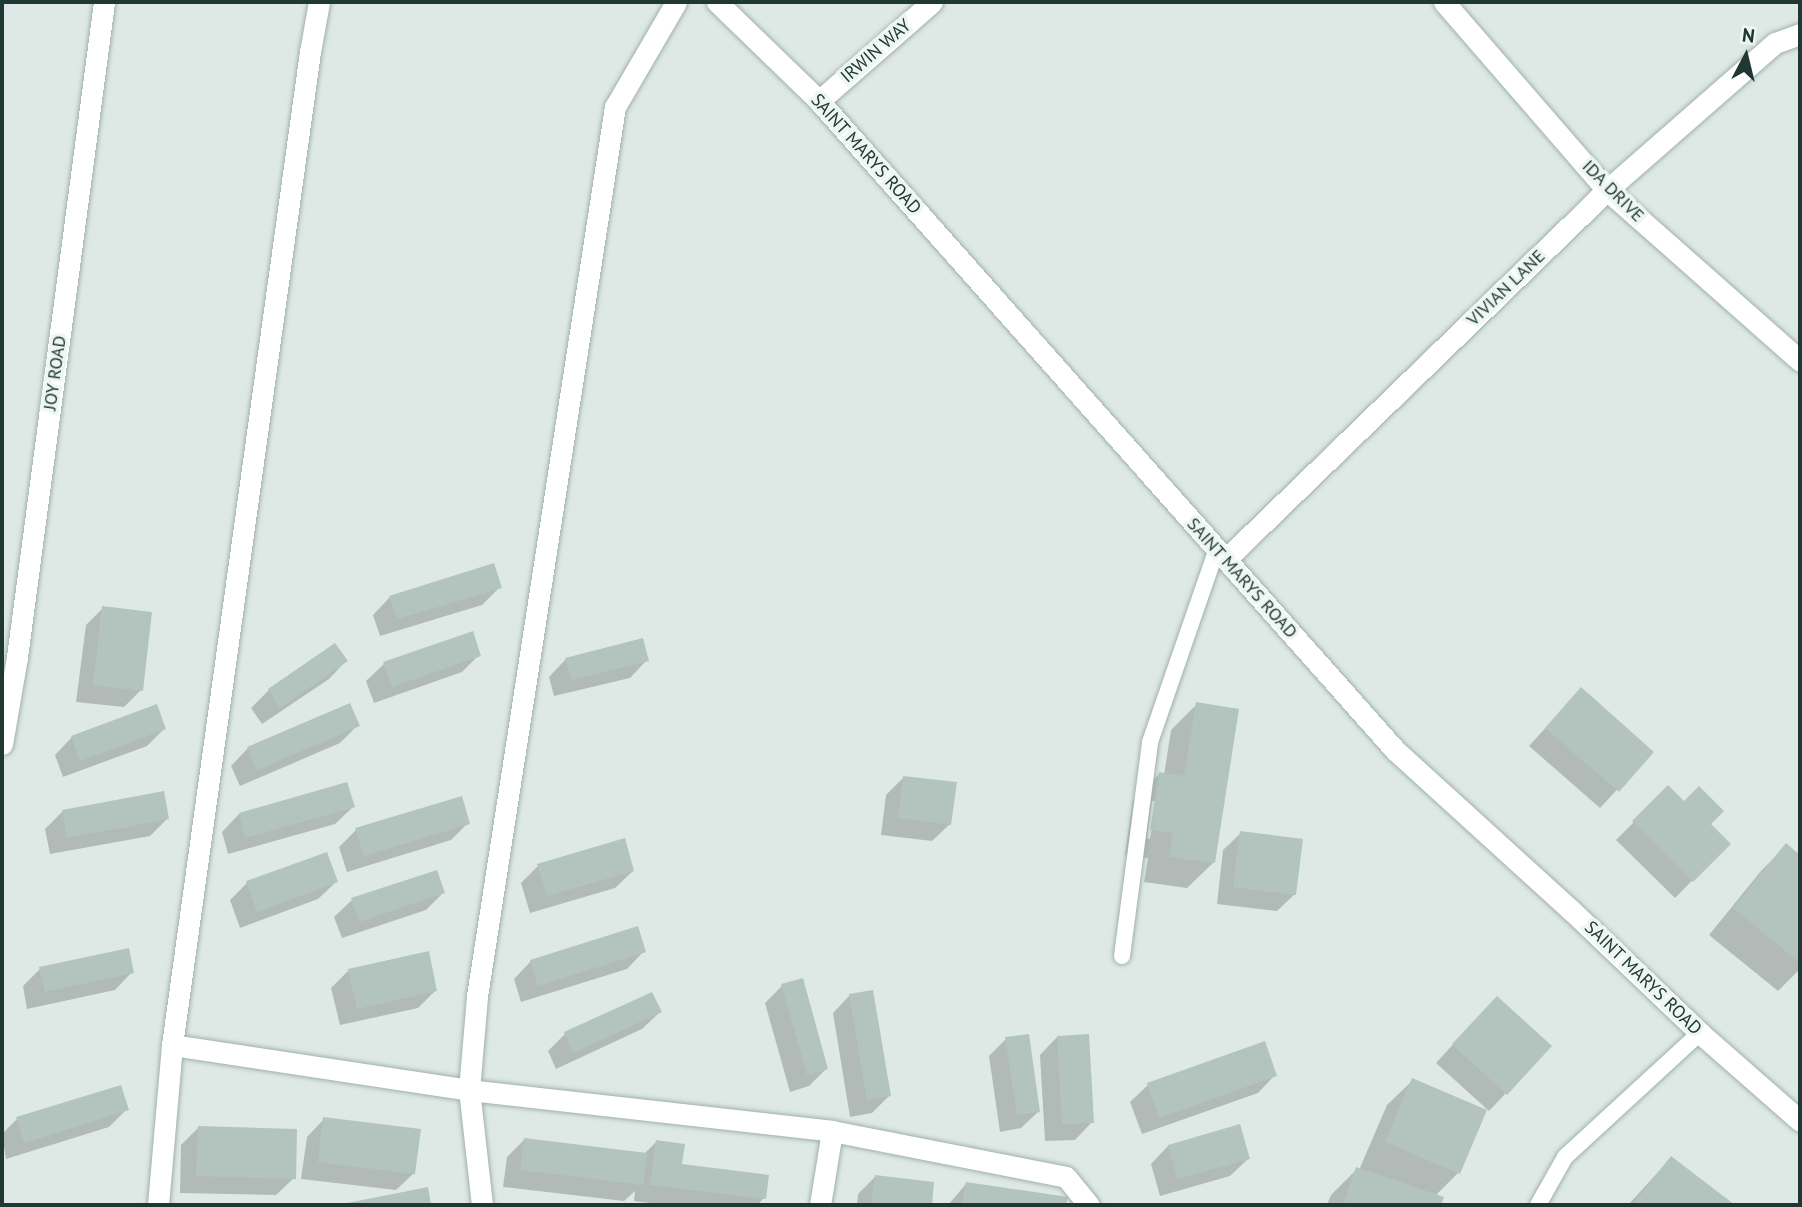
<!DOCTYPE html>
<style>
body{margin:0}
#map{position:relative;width:1802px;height:1207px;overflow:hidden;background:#dee9e5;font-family:"PT Sans",sans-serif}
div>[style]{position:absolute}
.shadow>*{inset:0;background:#0003}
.building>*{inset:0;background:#b3c4be}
.roads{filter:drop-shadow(0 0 2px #a1b0ac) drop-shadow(0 0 2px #a1b0ac)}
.lane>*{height:16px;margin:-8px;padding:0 8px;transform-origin:8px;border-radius:8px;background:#fff}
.street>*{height:21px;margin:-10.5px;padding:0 10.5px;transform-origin:10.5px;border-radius:10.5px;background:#fff}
.secondary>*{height:21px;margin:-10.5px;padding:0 10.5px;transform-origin:10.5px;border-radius:10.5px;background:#fff}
span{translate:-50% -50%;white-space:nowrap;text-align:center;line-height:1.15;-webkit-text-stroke:7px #eef6f3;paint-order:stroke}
.street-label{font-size:18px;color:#203834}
.frame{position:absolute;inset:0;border:4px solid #203834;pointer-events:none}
.north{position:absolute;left:1711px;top:21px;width:70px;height:70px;-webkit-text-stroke:5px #eef6f3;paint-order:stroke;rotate:7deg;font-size:19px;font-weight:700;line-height:28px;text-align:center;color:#203834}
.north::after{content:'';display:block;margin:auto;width:24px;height:32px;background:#203834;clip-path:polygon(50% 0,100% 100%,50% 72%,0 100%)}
</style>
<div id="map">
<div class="shadow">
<div style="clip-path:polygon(500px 587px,482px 605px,380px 636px,373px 615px,390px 597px)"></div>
<div style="clip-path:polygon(103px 608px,141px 690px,124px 707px,76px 702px,86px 625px)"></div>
<div style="clip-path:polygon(335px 645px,346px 661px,329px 679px,262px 724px,251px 708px,269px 690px)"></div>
<div style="clip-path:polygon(479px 655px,462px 672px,374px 703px,366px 681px,384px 664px)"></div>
<div style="clip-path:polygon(566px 659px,647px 660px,630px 678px,554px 696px,549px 677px)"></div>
<div style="clip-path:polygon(1581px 689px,1652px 752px,1600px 808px,1529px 746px)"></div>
<div style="clip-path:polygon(evenodd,1197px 704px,1213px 863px,1187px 888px,1144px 882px,1148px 858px,1125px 855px,1133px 800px,1159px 774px,1164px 775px,1171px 730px,1197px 704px,1152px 801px,1156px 801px,1150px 839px,1147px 838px,1152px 801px)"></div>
<div style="clip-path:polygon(357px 726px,340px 743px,240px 786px,231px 766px,248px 748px)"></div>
<div style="clip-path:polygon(164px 729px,147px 746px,63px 777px,55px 755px,72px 737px)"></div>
<div style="clip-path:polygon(903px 778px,950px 824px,932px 841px,881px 835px,886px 795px)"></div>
<div style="clip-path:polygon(1668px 788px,1728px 844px,1675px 898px,1616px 840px)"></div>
<div style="clip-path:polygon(353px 807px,335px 824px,228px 854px,222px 832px,239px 814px)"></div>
<div style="clip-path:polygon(63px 811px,167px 819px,150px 836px,50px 854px,45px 829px)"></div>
<div style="clip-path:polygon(468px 823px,451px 840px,347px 872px,339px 847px,356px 830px)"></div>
<div style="clip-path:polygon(1241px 833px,1295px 894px,1277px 911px,1217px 904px,1223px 850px)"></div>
<div style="clip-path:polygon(1786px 846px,1800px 857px,1800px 969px,1778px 991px,1709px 935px,1761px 871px)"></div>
<div style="clip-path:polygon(538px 866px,633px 871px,615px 888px,530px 913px,521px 883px)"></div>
<div style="clip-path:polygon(336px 882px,318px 899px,240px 928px,230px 900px,247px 883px)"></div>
<div style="clip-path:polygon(443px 893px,426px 910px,342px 938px,334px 917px,352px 900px)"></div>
<div style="clip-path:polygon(644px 951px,627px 969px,521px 1002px,514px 979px,531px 961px)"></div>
<div style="clip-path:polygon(40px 969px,132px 972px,115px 990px,27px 1009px,23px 986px)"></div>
<div style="clip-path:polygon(348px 971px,435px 991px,418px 1008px,340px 1025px,331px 988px)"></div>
<div style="clip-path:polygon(782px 986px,826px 1069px,809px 1086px,790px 1092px,765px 1003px)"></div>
<div style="clip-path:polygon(850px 995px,889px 1096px,872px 1113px,850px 1117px,833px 1013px)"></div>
<div style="clip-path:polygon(660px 1012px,642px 1029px,556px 1069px,548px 1051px,565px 1034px)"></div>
<div style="clip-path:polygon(1479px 1016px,1506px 1093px,1489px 1111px,1436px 1063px)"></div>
<div style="clip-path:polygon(1057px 1037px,1092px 1122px,1075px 1140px,1045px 1141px,1040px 1055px)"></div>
<div style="clip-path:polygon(1006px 1039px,1039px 1111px,1021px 1128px,1000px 1132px,989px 1056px)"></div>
<div style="clip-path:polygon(1275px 1075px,1258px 1093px,1142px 1134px,1130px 1102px,1148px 1085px)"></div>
<div style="clip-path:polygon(1413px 1080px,1458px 1173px,1435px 1196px,1441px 1198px,1439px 1205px,1327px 1205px,1331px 1195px,1357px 1169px,1359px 1170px,1387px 1105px)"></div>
<div style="clip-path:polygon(127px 1109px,109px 1127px,6px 1159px,2px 1134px,17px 1119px)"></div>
<div style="clip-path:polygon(324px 1119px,414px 1173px,396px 1190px,301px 1179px,307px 1137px)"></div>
<div style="clip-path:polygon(198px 1128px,294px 1178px,276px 1195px,180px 1193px,181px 1145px)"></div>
<div style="clip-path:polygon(524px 1140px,644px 1154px,656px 1142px,680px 1166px,764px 1198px,757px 1205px,665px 1205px,634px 1201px,635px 1191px,624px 1201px,503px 1187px,507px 1157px)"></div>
<div style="clip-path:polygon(1168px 1146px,1248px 1159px,1230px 1176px,1160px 1196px,1151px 1164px)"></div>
<div style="clip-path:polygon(1671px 1158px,1732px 1205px,1628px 1205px)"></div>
<div style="clip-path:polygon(876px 1176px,932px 1183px,930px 1205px,857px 1205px,858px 1194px)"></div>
<div style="clip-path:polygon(966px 1184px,1066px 1198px,1065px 1205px,948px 1205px)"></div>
</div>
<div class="building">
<div style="clip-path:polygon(494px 563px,502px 588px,397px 619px,389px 596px)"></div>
<div style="clip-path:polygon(102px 606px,152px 612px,143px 691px,93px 685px)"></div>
<div style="clip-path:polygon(473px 631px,481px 656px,392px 687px,383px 662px)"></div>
<div style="clip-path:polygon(643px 638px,649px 661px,571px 680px,565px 658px)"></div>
<div style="clip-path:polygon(335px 643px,348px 661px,280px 708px,268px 689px)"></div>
<div style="clip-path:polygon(1581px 687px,1654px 752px,1619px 792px,1545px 728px)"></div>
<div style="clip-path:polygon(1196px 702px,1239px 709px,1215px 863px,1169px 857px,1173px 833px,1150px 830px,1159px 772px,1184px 776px)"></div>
<div style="clip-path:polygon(350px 703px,360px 726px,257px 770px,247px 747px)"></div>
<div style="clip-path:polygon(157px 704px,166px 729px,80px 761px,71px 736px)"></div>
<div style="clip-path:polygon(903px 776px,957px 782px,951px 825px,898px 818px)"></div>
<div style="clip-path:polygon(347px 782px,355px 807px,245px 838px,239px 813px)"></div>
<div style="clip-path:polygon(1668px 785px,1684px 801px,1699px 786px,1724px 811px,1711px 824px,1731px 844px,1693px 882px,1632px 821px)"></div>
<div style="clip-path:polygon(164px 791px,169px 819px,67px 838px,62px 810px)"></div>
<div style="clip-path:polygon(462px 796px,470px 824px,364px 856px,355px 828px)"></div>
<div style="clip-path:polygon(1240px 831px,1303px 839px,1296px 895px,1233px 887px)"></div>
<div style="clip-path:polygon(625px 838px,634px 871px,547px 896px,537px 864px)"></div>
<div style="clip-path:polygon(1786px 843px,1800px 855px,1800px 963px,1733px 908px)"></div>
<div style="clip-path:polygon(327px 852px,338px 882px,257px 912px,246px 881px)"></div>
<div style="clip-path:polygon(437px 870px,445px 893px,359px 922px,351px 898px)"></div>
<div style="clip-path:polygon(638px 926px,646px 952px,538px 986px,530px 960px)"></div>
<div style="clip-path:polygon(129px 948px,134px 973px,45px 992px,39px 967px)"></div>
<div style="clip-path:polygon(429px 951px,437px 991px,357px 1009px,348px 969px)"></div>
<div style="clip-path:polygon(803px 978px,828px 1069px,807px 1075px,781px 984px)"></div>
<div style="clip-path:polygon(873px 990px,891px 1096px,867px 1100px,849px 994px)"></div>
<div style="clip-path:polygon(652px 992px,662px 1012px,573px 1053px,564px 1032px)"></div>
<div style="clip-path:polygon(1497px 996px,1552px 1046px,1507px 1095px,1452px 1044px)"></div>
<div style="clip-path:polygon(1029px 1034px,1040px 1112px,1017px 1115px,1005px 1037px)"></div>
<div style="clip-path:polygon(1089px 1034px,1094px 1123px,1062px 1124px,1057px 1036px)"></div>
<div style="clip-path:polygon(1265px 1041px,1277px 1076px,1159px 1118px,1147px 1083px)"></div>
<div style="clip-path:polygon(1412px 1078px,1487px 1110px,1460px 1174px,1385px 1142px)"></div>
<div style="clip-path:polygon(121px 1085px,129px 1110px,24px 1143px,16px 1117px)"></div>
<div style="clip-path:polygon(323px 1117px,421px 1129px,415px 1174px,318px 1162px)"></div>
<div style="clip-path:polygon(1240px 1124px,1250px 1159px,1177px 1179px,1168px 1145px)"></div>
<div style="clip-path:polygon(198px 1126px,297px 1129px,296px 1179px,196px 1176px)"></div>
<div style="clip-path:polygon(524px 1138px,647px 1153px,643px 1185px,520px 1170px)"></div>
<div style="clip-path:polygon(656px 1140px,685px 1144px,682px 1164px,769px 1175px,766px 1199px,650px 1185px)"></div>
<div style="clip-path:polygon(1671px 1156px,1735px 1205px,1632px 1205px)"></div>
<div style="clip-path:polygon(1356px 1167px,1444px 1197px,1441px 1205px,1343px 1205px)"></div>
<div style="clip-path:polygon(875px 1175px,934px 1182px,932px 1205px,871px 1205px)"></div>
<div style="clip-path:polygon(966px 1182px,1068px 1197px,1066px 1205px,962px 1205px)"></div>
<div style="clip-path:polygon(428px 1187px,431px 1205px,342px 1205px,342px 1204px)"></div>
</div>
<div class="roads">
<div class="lane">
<div style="left:1122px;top:956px;width:216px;rotate:-82.5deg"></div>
<div style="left:1150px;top:742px;width:204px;rotate:-70.9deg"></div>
<div style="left:1538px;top:1205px;width:55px;rotate:-60.6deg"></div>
<div style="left:1565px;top:1157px;width:183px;rotate:-42.6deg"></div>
</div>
<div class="street">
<div style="left:1444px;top:2px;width:249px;rotate:49.1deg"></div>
<div style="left:1607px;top:190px;width:258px;rotate:41.5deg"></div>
<div style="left:819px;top:101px;width:150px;rotate:-41.2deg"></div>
<div style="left:1226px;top:559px;width:530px;rotate:-44.08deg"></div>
<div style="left:1607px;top:190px;width:223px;rotate:-41.2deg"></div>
<div style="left:1775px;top:43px;width:27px;rotate:-20deg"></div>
<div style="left:2px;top:744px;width:88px;rotate:-80.2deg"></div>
<div style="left:17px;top:657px;width:661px;rotate:-82.43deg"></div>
<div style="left:172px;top:1045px;width:300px;rotate:8.6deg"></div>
<div style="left:469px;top:1090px;width:365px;rotate:6.4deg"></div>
<div style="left:832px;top:1131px;width:238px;rotate:11.1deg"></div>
<div style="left:1066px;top:1177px;width:36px;rotate:51deg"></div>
<div style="left:158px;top:1205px;width:161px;rotate:-85deg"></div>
<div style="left:172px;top:1045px;width:1003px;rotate:-82.09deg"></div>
<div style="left:310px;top:52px;width:51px;rotate:-79.8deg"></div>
<div style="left:482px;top:1205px;width:116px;rotate:-96.4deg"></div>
<div style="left:469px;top:1090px;width:94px;rotate:-85.1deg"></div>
<div style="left:477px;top:996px;width:900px;rotate:-81.18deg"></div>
<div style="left:615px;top:107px;width:121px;rotate:-59.8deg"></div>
<div style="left:820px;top:1205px;width:75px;rotate:-80.8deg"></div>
</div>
<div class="secondary">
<div style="left:717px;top:2px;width:142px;rotate:44.1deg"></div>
<div style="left:819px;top:101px;width:868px;rotate:48.41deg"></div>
<div style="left:1395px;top:750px;width:239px;rotate:42.3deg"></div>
<div style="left:1572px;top:911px;width:177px;rotate:43.6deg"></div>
<div style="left:1700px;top:1033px;width:133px;rotate:41.3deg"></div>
</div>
</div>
<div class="street-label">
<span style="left:876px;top:51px;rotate:-41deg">IRWIN WAY</span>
<span style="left:866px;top:154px;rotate:48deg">SAINT MARYS ROAD</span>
<span style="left:1613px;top:191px;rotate:45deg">IDA DRIVE</span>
<span style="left:1506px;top:288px;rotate:-44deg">VIVIAN LANE</span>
<span style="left:55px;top:373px;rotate:-82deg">JOY ROAD</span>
<span style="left:1242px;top:578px;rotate:48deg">SAINT MARYS ROAD</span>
<span style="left:1643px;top:978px;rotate:44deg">SAINT MARYS ROAD</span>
</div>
<div class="frame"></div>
<div class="north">N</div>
</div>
